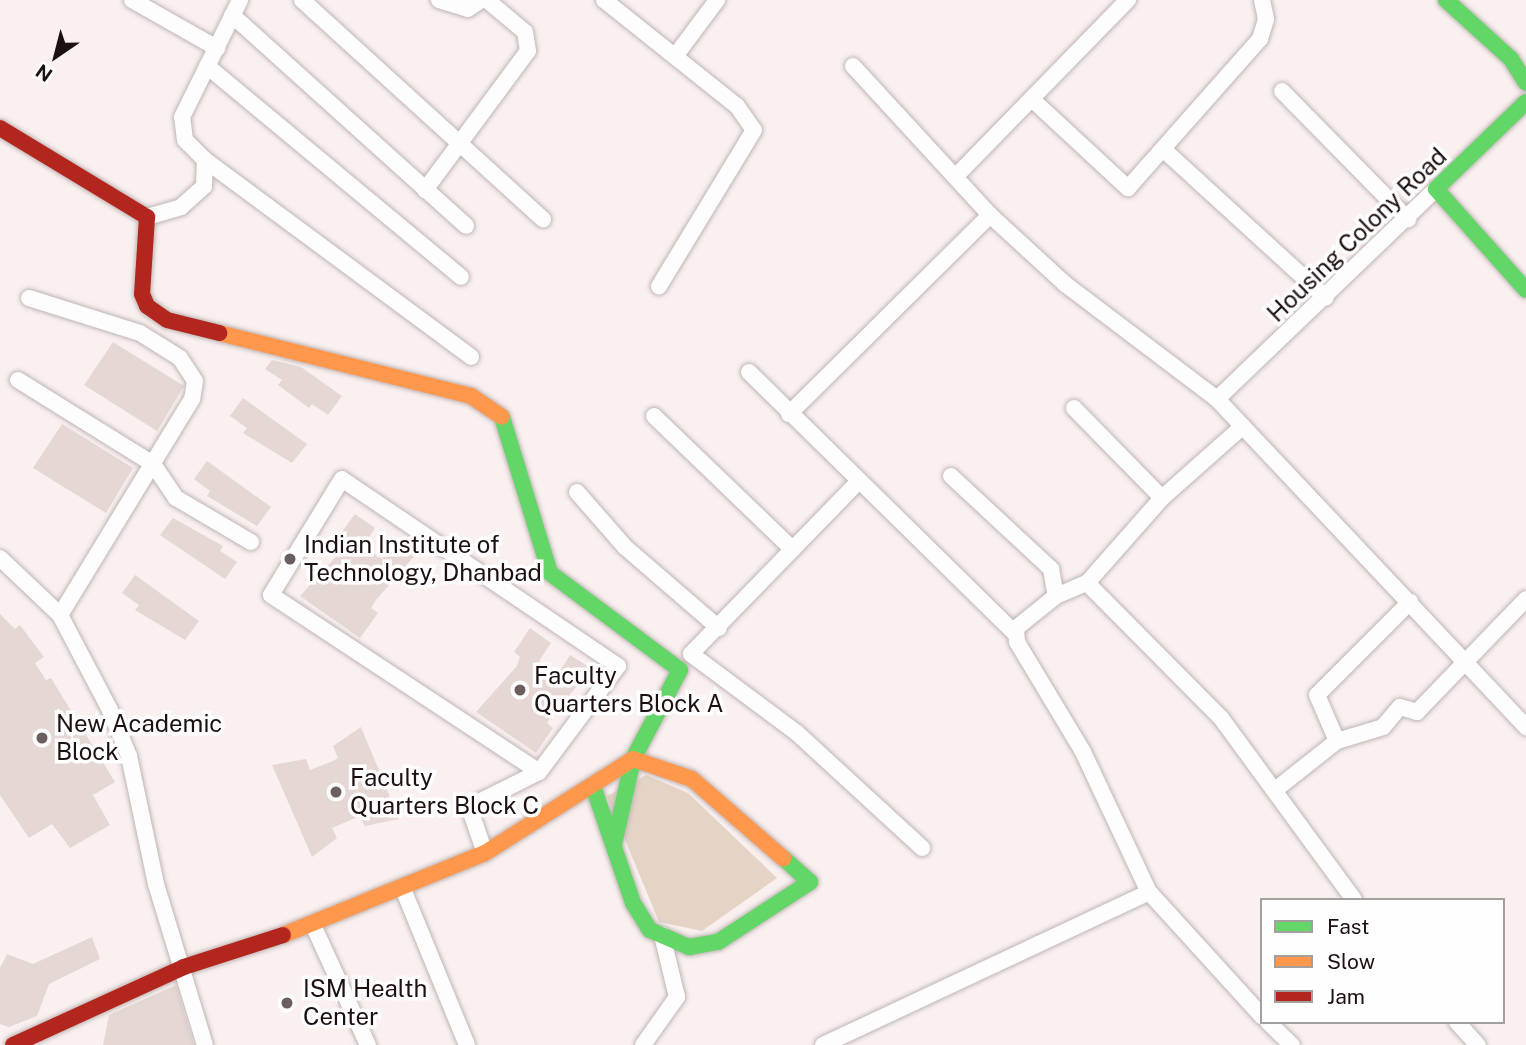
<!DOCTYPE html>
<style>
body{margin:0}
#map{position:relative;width:1526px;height:1045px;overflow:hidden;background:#faf0f0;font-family:"Public Sans",sans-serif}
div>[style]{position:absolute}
.green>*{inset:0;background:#e5d4c5}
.building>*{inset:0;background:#e5d7d3}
.roads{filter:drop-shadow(0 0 2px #bfb4b4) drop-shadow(0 0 2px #bfb4b4)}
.street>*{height:16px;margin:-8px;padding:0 8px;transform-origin:8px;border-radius:8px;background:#fefdfd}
.fast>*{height:16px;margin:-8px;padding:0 8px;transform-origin:8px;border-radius:8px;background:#63d668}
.slow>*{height:16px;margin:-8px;padding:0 8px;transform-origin:8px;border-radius:8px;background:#ff974d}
.jam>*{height:16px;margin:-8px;padding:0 8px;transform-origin:8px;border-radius:8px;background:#b3261e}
.dots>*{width:19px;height:19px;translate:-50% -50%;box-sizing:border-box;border:4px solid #fefefe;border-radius:50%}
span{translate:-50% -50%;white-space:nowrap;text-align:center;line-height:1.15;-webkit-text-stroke:7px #fefefe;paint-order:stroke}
.street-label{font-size:24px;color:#1d1011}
.poi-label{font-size:24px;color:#1d1011}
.left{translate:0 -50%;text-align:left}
.legend{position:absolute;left:1260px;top:898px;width:245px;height:126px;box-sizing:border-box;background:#fefefe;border:2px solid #a49f9f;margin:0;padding:9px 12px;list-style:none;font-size:21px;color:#1d1011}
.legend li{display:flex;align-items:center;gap:14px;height:35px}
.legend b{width:35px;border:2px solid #a49f9f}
.north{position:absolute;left:21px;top:21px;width:70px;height:70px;-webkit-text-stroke:5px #fefefe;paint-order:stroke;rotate:215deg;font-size:19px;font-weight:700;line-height:28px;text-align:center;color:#1d1011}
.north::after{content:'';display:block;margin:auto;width:24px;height:32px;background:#1d1011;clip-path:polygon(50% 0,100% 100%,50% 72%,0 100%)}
</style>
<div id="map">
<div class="green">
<div style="clip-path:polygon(646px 775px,688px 793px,777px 878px,702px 931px,659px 922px,607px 796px)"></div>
</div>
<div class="building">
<div style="clip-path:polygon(113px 342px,184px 386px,157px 431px,84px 385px)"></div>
<div style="clip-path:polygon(272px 360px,301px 367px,342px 396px,328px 415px,312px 404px,309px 408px,278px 385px,282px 380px,265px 369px)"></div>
<div style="clip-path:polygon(243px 398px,307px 444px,292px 463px,243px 433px,247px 428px,230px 416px)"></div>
<div style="clip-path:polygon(62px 424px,133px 468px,106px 513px,33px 468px)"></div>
<div style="clip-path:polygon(207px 461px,271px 507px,257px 526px,207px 496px,210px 491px,194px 479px)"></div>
<div style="clip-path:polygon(355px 514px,375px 528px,363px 546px,382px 559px,395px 540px,416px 554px,376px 600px,371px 608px,378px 613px,360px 638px,300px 596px,341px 551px,344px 542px,338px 537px)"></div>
<div style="clip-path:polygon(173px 518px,223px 546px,220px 551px,237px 562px,225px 579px,160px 535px)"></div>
<div style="clip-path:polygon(135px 575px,199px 621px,185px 640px,135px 610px,139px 605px,122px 593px)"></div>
<div style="clip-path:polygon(0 614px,15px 629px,20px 625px,44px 657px,35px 663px,46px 680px,51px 678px,115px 782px,93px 795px,110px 825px,70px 848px,52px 824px,29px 838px,0 795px)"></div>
<div style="clip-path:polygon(530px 628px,551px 643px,539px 661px,558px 674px,570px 655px,592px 669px,552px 715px,547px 723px,553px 728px,536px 753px,476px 712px,517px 666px,520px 657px,514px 652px)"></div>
<div style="clip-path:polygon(361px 727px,399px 819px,365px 826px,360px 816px,332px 828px,337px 838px,312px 857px,272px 765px,306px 759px,310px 770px,333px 761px,338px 758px,333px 746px)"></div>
<div style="clip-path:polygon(92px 937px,100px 959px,49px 984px,37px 1016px,9px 1027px,0 1024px,0 968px,7px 954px,33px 964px)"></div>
<div style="clip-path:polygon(176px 985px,194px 1045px,103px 1045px,109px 1015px)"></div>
</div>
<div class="roads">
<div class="street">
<div style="left:132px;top:0;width:98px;rotate:29.5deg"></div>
<div style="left:302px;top:0;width:326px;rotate:42.3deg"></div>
<div style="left:439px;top:0;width:30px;rotate:17deg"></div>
<div style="left:468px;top:9px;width:16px;rotate:-35deg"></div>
<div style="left:604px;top:0;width:170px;rotate:38.6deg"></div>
<div style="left:737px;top:106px;width:29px;rotate:55deg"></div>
<div style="left:754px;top:130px;width:183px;rotate:121.3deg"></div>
<div style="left:232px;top:15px;width:315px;rotate:42deg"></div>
<div style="left:676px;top:55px;width:69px;rotate:-53.3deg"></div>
<div style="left:207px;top:66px;width:330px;rotate:39.7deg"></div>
<div style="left:853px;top:66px;width:202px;rotate:47.4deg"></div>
<div style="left:990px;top:215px;width:102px;rotate:42.6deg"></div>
<div style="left:1065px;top:284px;width:191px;rotate:37.1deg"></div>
<div style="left:1217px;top:399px;width:451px;rotate:46.7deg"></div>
<div style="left:1282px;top:91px;width:180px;rotate:45.5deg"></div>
<div style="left:1035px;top:102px;width:127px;rotate:42.8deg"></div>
<div style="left:1128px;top:188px;width:199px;rotate:-48.5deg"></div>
<div style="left:1260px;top:39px;width:21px;rotate:-73deg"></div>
<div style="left:1266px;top:19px;width:19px;rotate:-102deg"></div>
<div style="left:1164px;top:150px;width:219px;rotate:42.4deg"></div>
<div style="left:205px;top:160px;width:331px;rotate:36.5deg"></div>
<div style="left:957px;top:175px;width:245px;rotate:-45.7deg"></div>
<div style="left:425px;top:190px;width:173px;rotate:-53.5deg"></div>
<div style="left:528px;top:51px;width:19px;rotate:-99deg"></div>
<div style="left:525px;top:32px;width:50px;rotate:-139.9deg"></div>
<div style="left:147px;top:217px;width:35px;rotate:-16deg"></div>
<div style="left:181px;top:207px;width:31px;rotate:-42deg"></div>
<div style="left:204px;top:186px;width:26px;rotate:-88deg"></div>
<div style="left:205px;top:160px;width:28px;rotate:-135deg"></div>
<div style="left:185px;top:140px;width:23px;rotate:-97deg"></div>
<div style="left:182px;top:117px;width:131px;rotate:-63.6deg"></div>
<div style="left:29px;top:298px;width:116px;rotate:17.5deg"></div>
<div style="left:140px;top:333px;width:47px;rotate:32deg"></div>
<div style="left:180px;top:358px;width:27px;rotate:57deg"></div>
<div style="left:195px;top:381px;width:18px;rotate:99deg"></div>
<div style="left:192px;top:399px;width:253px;rotate:121.4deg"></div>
<div style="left:749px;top:372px;width:371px;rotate:44.5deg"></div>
<div style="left:18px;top:380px;width:159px;rotate:31.9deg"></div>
<div style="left:153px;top:464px;width:41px;rotate:55.9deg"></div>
<div style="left:176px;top:498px;width:87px;rotate:30.4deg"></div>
<div style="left:1217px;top:399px;width:303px;rotate:-43.8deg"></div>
<div style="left:1074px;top:408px;width:126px;rotate:45.6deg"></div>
<div style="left:789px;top:414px;width:283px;rotate:-44.7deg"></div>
<div style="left:654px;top:416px;width:192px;rotate:43.9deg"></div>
<div style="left:951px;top:476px;width:137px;rotate:42.9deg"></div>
<div style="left:1051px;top:569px;width:27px;rotate:80deg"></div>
<div style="left:1056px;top:596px;width:51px;rotate:141.3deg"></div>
<div style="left:1016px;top:628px;width:14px;rotate:86deg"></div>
<div style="left:1017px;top:642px;width:128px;rotate:59deg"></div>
<div style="left:1083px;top:752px;width:155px;rotate:64.8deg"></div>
<div style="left:1149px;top:892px;width:168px;rotate:47.7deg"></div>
<div style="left:859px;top:481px;width:241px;rotate:134.2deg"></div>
<div style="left:691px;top:654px;width:132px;rotate:36.7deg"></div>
<div style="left:797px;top:733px;width:170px;rotate:42.6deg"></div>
<div style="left:577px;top:492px;width:73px;rotate:48.9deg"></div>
<div style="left:625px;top:547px;width:124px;rotate:40.8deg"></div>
<div style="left:0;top:558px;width:83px;rotate:43.5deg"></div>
<div style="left:60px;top:615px;width:107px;rotate:62.2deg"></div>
<div style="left:110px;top:710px;width:50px;rotate:67.6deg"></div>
<div style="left:129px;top:756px;width:131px;rotate:78.1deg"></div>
<div style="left:156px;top:884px;width:168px;rotate:73.1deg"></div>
<div style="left:1087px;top:583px;width:190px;rotate:45.2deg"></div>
<div style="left:1221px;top:718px;width:225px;rotate:53.8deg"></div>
<div style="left:1056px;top:596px;width:34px;rotate:-23deg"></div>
<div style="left:1087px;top:583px;width:113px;rotate:-48.6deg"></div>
<div style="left:1162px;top:498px;width:108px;rotate:-41.6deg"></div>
<div style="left:1337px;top:741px;width:50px;rotate:-113.5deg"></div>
<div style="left:1317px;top:695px;width:132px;rotate:-45deg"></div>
<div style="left:1275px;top:790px;width:79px;rotate:-38.3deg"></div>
<div style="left:1337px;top:741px;width:48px;rotate:-16.9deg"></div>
<div style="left:1383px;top:727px;width:26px;rotate:-50deg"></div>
<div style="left:1400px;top:707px;width:18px;rotate:16deg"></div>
<div style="left:1417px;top:712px;width:157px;rotate:-46deg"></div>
<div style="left:485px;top:853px;width:49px;rotate:-109.2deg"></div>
<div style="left:469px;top:807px;width:78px;rotate:-26.6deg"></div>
<div style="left:539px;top:772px;width:132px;rotate:-53.3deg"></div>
<div style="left:618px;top:666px;width:333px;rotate:-145.9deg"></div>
<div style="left:342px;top:479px;width:136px;rotate:121.5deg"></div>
<div style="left:271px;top:595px;width:321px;rotate:33.4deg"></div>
<div style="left:403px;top:889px;width:169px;rotate:67.7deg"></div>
<div style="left:313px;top:925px;width:132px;rotate:65.4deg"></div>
<div style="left:1268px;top:1022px;width:33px;rotate:44deg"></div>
<div style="left:1457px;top:1022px;width:31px;rotate:48deg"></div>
<div style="left:643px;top:1045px;width:59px;rotate:-54.7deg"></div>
<div style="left:677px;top:997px;width:64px;rotate:-103.6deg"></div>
<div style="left:823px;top:1045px;width:360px;rotate:-25.1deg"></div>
</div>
<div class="fast">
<div style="left:1446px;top:0;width:88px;rotate:42.2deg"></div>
<div style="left:1511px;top:59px;width:28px;rotate:58deg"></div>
<div style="left:1526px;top:102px;width:125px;rotate:136deg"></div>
<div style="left:1436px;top:189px;width:135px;rotate:48.3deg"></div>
<div style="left:502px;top:417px;width:163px;rotate:72.9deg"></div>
<div style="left:550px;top:573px;width:162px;rotate:36.7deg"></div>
<div style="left:680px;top:670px;width:101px;rotate:117.8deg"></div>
<div style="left:633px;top:759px;width:87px;rotate:102.6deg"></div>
<div style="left:593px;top:786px;width:124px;rotate:71.1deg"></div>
<div style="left:633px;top:903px;width:32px;rotate:58deg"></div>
<div style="left:650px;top:930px;width:43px;rotate:23.6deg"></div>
<div style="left:689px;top:947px;width:29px;rotate:-10deg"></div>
<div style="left:718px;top:942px;width:110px;rotate:-33.1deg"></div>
<div style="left:810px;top:882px;width:36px;rotate:-138deg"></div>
</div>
<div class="slow">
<div style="left:219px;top:333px;width:260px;rotate:14deg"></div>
<div style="left:471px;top:396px;width:37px;rotate:34deg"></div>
<div style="left:283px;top:935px;width:218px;rotate:-22.1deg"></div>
<div style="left:485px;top:853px;width:175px;rotate:-32.4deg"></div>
<div style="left:633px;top:759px;width:62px;rotate:18.7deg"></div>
<div style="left:692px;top:779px;width:121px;rotate:41deg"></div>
</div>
<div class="jam">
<div style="left:0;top:128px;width:172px;rotate:31.2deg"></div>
<div style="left:147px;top:217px;width:77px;rotate:93.7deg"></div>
<div style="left:142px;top:294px;width:13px;rotate:67deg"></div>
<div style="left:147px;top:306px;width:24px;rotate:35deg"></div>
<div style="left:167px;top:320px;width:54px;rotate:14deg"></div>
<div style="left:13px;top:1045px;width:188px;rotate:-24.5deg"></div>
<div style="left:184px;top:967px;width:104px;rotate:-17.9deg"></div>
</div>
</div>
<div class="dots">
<div style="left:290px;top:559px;background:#6a5e5f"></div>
<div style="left:520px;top:690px;background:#6a5e5f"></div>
<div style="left:42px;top:738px;background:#6a5e5f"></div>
<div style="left:336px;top:792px;background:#6a5e5f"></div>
<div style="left:287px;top:1003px;background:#6a5e5f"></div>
</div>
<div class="street-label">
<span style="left:1357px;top:235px;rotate:-44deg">Housing Colony Road</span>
</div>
<div class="poi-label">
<span class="left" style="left:304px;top:559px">Indian Institute of<br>Technology, Dhanbad</span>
<span class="left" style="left:534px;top:690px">Faculty<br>Quarters Block A</span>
<span class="left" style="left:56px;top:738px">New Academic<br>Block</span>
<span class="left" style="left:350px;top:792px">Faculty<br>Quarters Block C</span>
<span class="left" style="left:303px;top:1003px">ISM Health<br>Center</span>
</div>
<ul class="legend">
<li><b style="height:9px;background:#63d668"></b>Fast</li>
<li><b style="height:9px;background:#ff974d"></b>Slow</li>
<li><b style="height:9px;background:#b3261e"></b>Jam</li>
</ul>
<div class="north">N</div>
</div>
